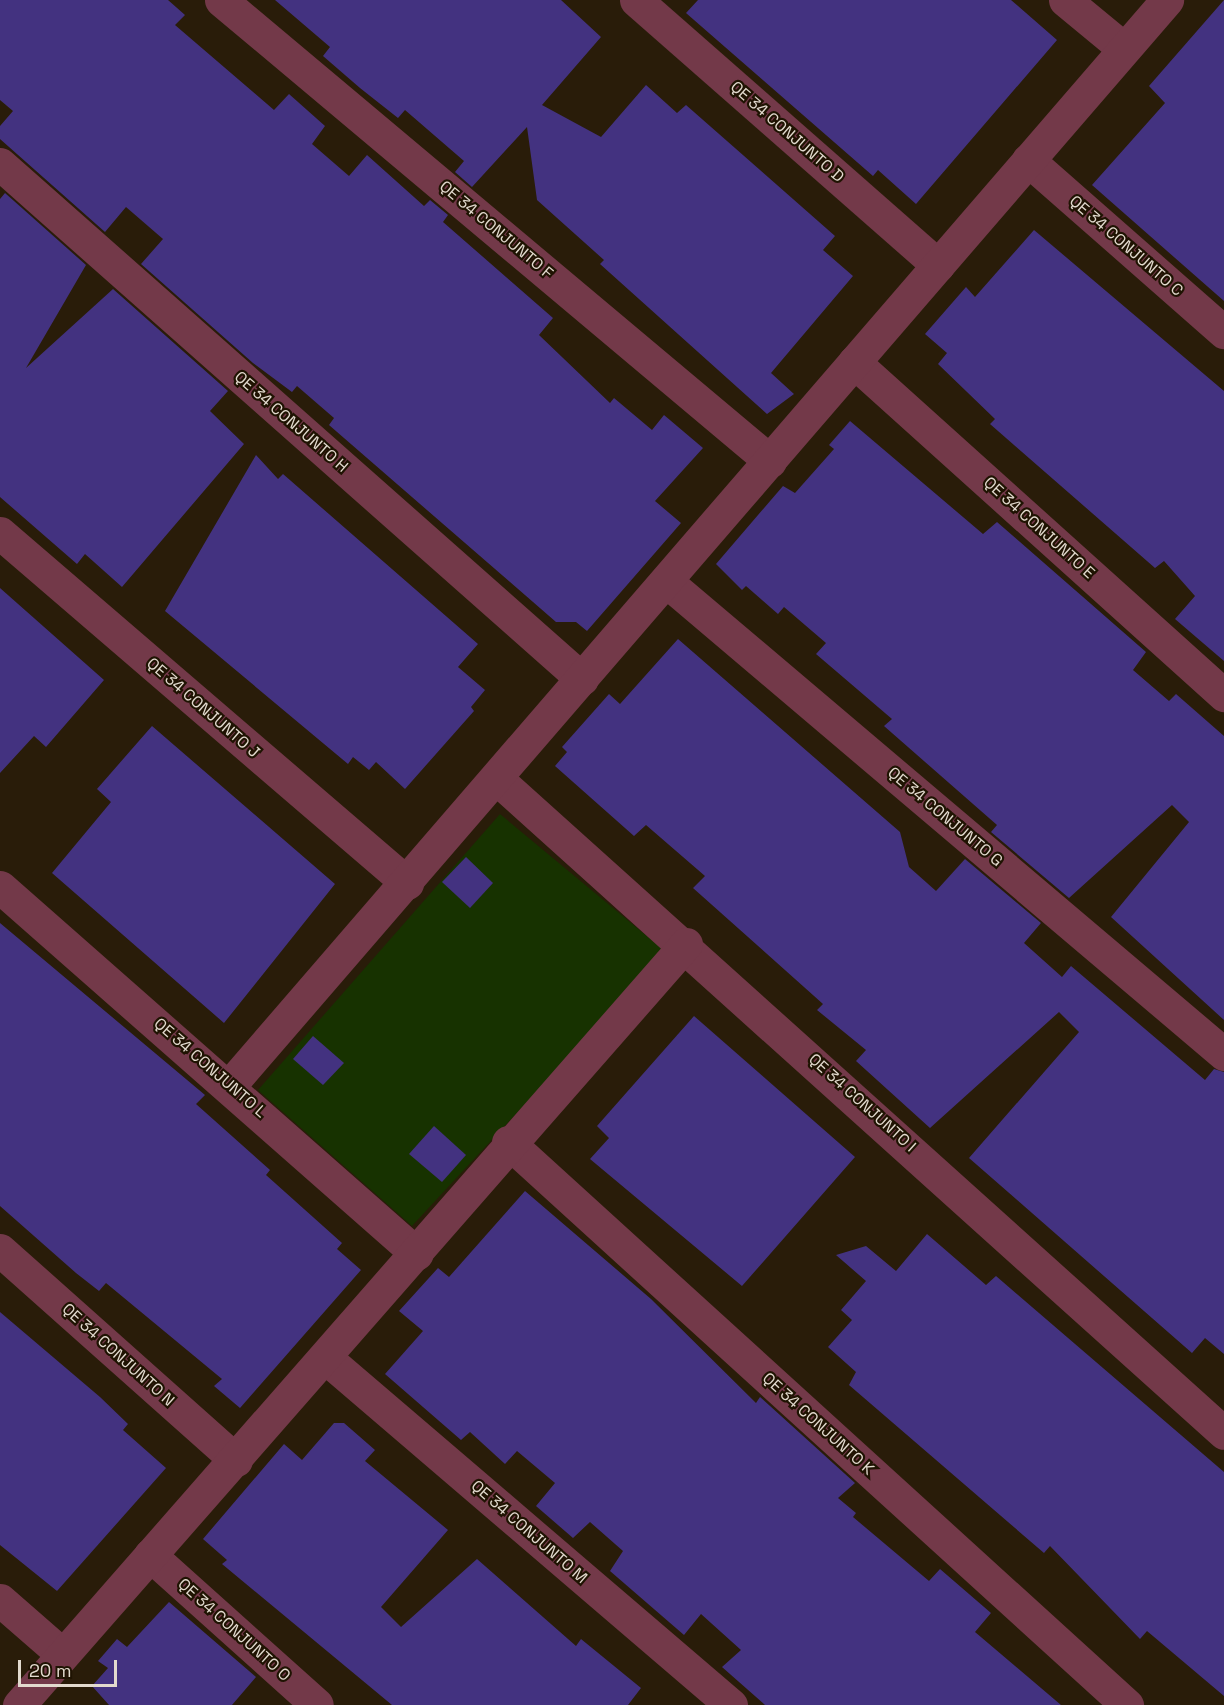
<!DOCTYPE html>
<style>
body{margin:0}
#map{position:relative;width:1224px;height:1705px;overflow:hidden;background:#291c09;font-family:"Space Grotesk",sans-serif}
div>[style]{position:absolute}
.green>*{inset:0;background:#173200}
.building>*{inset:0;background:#433280}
.minor>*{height:33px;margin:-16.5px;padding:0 16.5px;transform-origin:16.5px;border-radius:16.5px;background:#733949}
span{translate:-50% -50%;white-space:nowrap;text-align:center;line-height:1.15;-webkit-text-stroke:4.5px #1f1302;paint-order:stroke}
.street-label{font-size:16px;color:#e2dace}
.scale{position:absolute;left:18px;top:1660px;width:99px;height:27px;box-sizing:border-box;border:3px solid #e2dace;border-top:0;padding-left:8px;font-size:18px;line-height:21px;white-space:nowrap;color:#e2dace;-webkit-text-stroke:4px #1f1302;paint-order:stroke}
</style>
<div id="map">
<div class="green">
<div style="clip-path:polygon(500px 814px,666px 952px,412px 1226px,258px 1090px)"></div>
</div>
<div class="building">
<div style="clip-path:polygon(0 0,168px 0,185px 15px,175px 25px,274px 110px,289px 94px,325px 126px,312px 144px,349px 176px,367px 155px,424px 206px,430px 200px,448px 215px,443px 222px,553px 318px,539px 335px,610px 403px,614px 398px,652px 430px,664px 415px,703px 448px,655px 501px,681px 523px,587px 631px,576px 622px,556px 622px,329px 425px,334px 418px,297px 386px,292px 392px,253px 363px,141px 264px,163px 239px,126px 207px,105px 232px,0 139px,0 126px,13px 111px,0 100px)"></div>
<div style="clip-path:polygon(275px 0,561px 0,601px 37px,542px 105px,601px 137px,646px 85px,677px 113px,686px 105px,835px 236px,823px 250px,853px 276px,771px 373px,794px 394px,767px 414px,600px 264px,604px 260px,537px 200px,527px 127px,472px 187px,455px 172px,464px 161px,405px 110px,398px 118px,360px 88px,323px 56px,330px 47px)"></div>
<div style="clip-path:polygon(698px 0,1011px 0,1057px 40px,916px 204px,878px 170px,873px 176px,686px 13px)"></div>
<div style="clip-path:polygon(1224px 0,1224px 301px,1092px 185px,1165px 103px,1149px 86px)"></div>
<div style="clip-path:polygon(5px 193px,86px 265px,26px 368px,113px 289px,228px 391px,210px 411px,244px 444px,122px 587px,85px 554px,77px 564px,0 497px,0 199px)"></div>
<div style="clip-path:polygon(1034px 230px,1224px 391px,1224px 661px,1175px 619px,1195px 596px,1164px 561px,1155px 568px,990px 424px,995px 419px,938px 364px,947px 353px,925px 334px,966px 287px,975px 297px)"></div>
<div style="clip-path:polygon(850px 421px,983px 534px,997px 522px,1146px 652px,1133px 670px,1169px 701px,1176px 694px,1224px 736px,1224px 1020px,1111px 917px,1189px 822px,1172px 805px,1069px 898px,991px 832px,997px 825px,884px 726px,892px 719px,816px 654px,826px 643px,784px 607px,778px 614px,746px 586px,742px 590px,716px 564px,783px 486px,795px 493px,834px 449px,829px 445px)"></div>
<div style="clip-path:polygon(256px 455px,278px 479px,283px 474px,478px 644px,458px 667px,485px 690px,471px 707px,474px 711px,405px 789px,376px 762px,369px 770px,353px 757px,348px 764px,165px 611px)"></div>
<div style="clip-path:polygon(0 588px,104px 680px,46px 747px,34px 736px,0 773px)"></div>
<div style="clip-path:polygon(678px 639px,900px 832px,909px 867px,936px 891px,965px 859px,1041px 923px,1024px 943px,1062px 977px,1071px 966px,1205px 1080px,1214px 1069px,1224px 1072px,1224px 1354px,1205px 1338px,1192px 1353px,969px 1158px,1079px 1032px,1059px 1012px,930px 1128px,856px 1061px,866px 1050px,817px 1010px,823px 1004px,693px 888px,705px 876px,646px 825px,634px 836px,555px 766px,567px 752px,562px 747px,609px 694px,620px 704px)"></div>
<div style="clip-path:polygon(152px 726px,335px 884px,224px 1023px,52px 873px,111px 802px,97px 789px)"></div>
<div style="clip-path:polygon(466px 857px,493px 883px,470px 908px,442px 882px)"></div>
<div style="clip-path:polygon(0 923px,205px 1095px,196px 1104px,270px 1170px,266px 1175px,342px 1243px,337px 1249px,361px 1270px,240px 1408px,214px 1386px,222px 1379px,106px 1283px,99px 1291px,76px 1273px,0 1206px)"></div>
<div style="clip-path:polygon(694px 1016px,855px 1157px,742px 1286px,590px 1159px,609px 1138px,597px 1126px)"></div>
<div style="clip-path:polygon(313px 1036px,344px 1063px,323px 1085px,293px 1059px)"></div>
<div style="clip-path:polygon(434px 1126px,466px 1155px,442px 1182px,409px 1154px)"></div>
<div style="clip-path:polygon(525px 1191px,651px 1299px,756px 1403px,760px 1397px,855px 1483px,838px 1498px,856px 1513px,853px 1517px,929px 1581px,940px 1569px,991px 1613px,975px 1632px,1061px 1705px,765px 1705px,722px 1667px,741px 1650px,701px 1614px,684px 1635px,610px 1571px,623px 1551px,590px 1522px,573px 1538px,536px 1506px,555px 1483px,517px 1451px,505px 1464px,470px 1432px,461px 1440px,385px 1374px,423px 1331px,399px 1311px,438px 1268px,449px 1277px)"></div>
<div style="clip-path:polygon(927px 1234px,986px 1285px,996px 1276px,1224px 1472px,1224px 1696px,1147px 1631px,1140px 1639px,1050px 1546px,1044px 1553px,849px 1385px,856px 1372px,828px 1347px,852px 1320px,841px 1310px,866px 1281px,836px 1255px,866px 1246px,896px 1271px)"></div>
<div style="clip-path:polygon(0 1312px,100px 1397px,128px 1424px,123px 1430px,166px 1468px,57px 1591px,0 1545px)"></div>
<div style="clip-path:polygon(334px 1423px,344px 1423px,375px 1450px,365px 1461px,448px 1530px,381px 1607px,401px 1627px,477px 1559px,576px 1646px,581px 1639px,641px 1688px,628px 1705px,392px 1705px,222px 1564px,227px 1560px,203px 1539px,284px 1444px,302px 1460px)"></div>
<div style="clip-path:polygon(169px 1602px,256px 1677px,232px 1705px,109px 1705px,92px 1686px,108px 1668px,98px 1661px,117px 1639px,127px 1647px)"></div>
</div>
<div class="minor">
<div style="left:221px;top:0;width:717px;rotate:40.02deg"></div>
<div style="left:636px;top:0;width:402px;rotate:41.3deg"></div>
<div style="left:1065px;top:0;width:75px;rotate:39.6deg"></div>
<div style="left:1028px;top:160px;width:261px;rotate:41.3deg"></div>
<div style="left:0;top:164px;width:777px;rotate:41.5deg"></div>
<div style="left:854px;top:362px;width:498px;rotate:42deg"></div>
<div style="left:0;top:533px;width:537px;rotate:40.69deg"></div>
<div style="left:666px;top:581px;width:732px;rotate:40.29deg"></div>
<div style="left:496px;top:778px;width:979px;rotate:41.98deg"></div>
<div style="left:0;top:887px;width:555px;rotate:41.35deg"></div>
<div style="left:230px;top:1085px;width:1434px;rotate:-49.19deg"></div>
<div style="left:508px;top:1142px;width:837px;rotate:42.29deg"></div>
<div style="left:0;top:1250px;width:316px;rotate:41.7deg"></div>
<div style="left:327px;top:1359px;width:532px;rotate:40.58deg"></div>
<div style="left:150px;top:1555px;width:224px;rotate:41.9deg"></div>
<div style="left:0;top:1600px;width:82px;rotate:41.1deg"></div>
<div style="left:19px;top:1705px;width:1012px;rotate:-48.77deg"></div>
</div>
<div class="street-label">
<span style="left:787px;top:132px;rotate:41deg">QE 34 CONJUNTO D</span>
<span style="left:496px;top:230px;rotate:40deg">QE 34 CONJUNTO F</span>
<span style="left:1126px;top:246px;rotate:41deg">QE 34 CONJUNTO C</span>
<span style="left:291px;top:422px;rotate:41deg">QE 34 CONJUNTO H</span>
<span style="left:1039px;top:528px;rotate:42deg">QE 34 CONJUNTO E</span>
<span style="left:203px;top:708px;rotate:41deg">QE 34 CONJUNTO J</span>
<span style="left:945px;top:817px;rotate:40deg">QE 34 CONJUNTO G</span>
<span style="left:210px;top:1068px;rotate:41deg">QE 34 CONJUNTO L</span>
<span style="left:862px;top:1103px;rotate:42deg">QE 34 CONJUNTO I</span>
<span style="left:118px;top:1355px;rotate:42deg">QE 34 CONJUNTO N</span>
<span style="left:818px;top:1424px;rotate:42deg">QE 34 CONJUNTO K</span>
<span style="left:529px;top:1532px;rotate:41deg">QE 34 CONJUNTO M</span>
<span style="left:234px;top:1630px;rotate:42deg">QE 34 CONJUNTO O</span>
</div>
<div class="scale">20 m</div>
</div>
